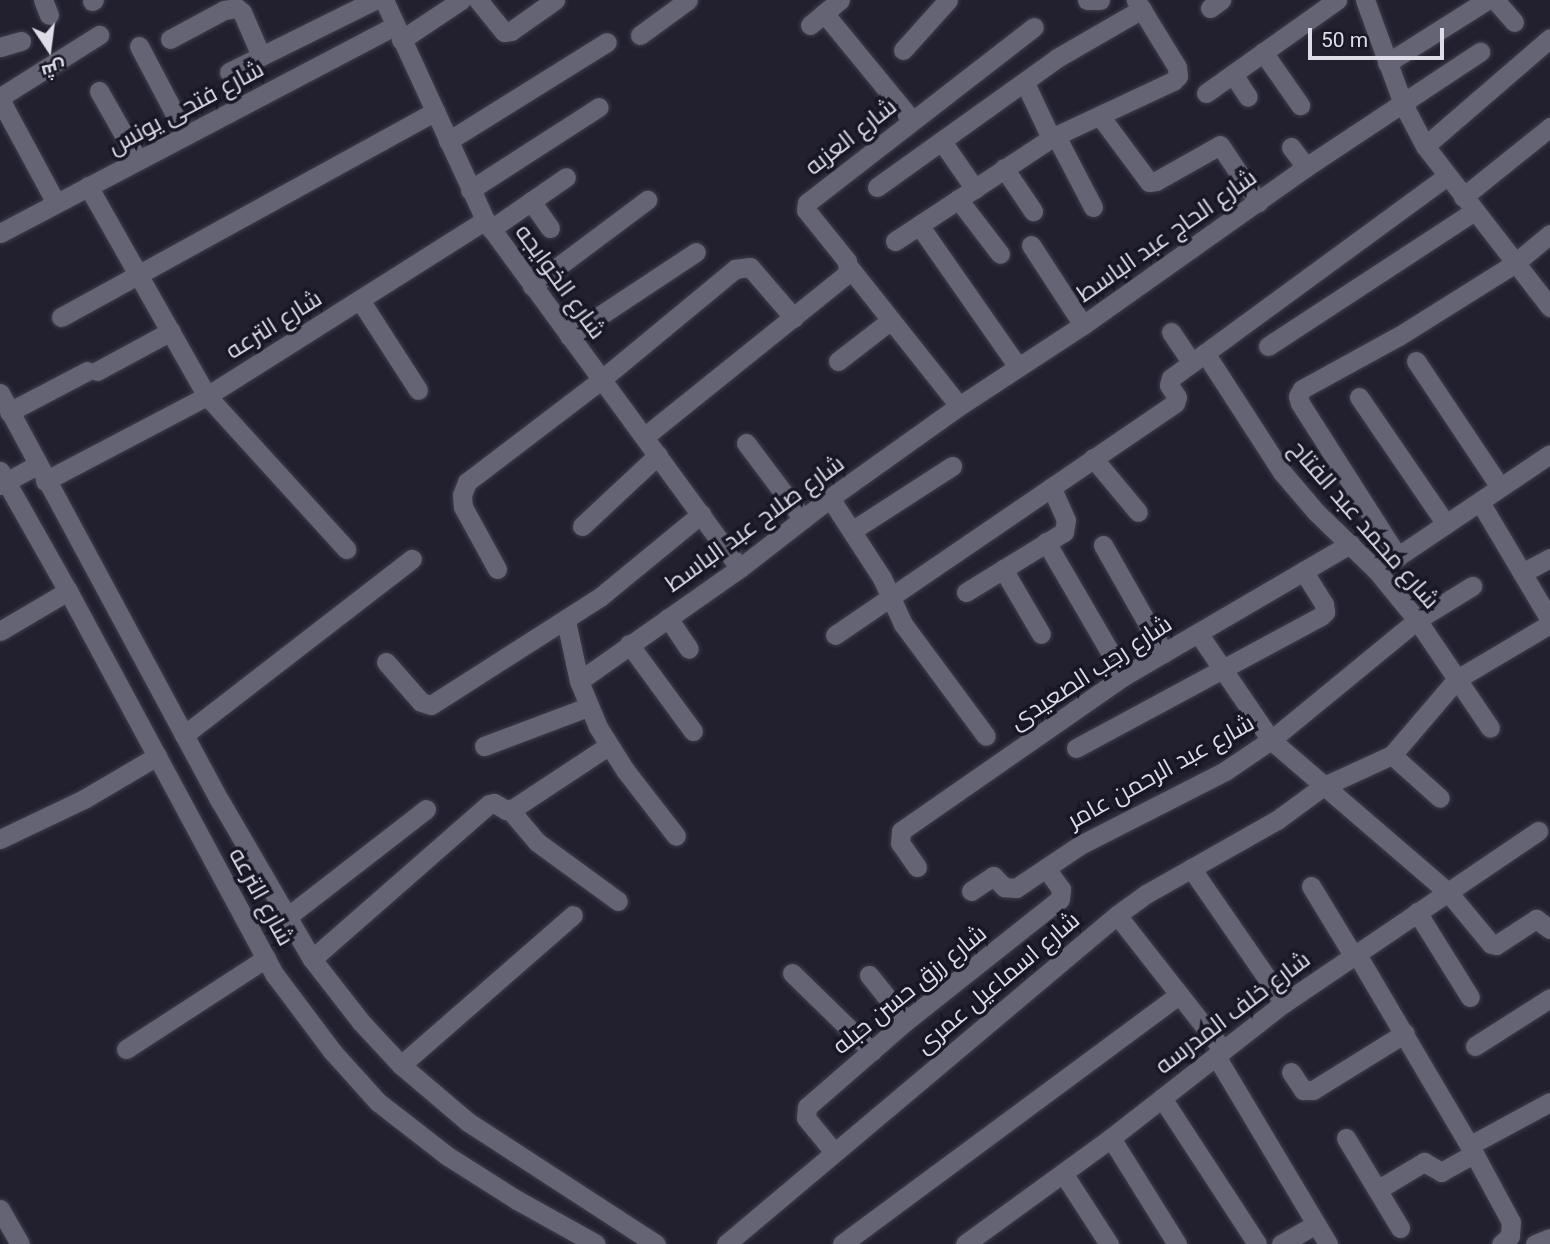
<!DOCTYPE html>
<meta charset="utf-8">
<style>
body{margin:0}
#map{position:relative;width:1550px;height:1244px;overflow:hidden;background:#22202f;font-family:Roboto,Cairo,sans-serif}
div>[style]{position:absolute}
.roads{filter:drop-shadow(0 0 2px #3e3d49) drop-shadow(0 0 2px #3e3d49)}
.minor>*{height:19px;margin:-9.5px;padding:0 9.5px;transform-origin:9.5px;border-radius:9.5px;background:#656475}
span{translate:-50% -50%;white-space:nowrap;text-align:center;line-height:1.15;-webkit-text-stroke:7px #181725;paint-order:stroke}
.street-label{font-size:24px;color:#dedde7}
.north{position:absolute;left:14px;top:14px;width:70px;height:70px;-webkit-text-stroke:5px #181725;paint-order:stroke;rotate:167deg;font-size:19px;font-weight:700;line-height:28px;text-align:center;color:#dedde7}
.north::after{content:'';display:block;margin:auto;width:24px;height:32px;background:#dedde7;clip-path:polygon(50% 0,100% 100%,50% 72%,0 100%)}
.scale{position:absolute;left:1308px;top:28px;width:136px;height:32px;box-sizing:border-box;border:4px solid #dedde7;border-top:0;padding-left:9px;font-size:21px;line-height:24px;white-space:nowrap;color:#dedde7;-webkit-text-stroke:5px #181725;paint-order:stroke}
</style>
<div id="map">
<div class="roads">
<div class="minor">
<div style="left:43px;top:0;width:16px;rotate:68deg"></div>
<div style="left:384px;top:0;width:242px;rotate:65.3deg"></div>
<div style="left:485px;top:220px;width:431px;rotate:53.8deg"></div>
<div style="left:478px;top:0;width:41px;rotate:50.9deg"></div>
<div style="left:504px;top:32px;width:7px;rotate:-8deg"></div>
<div style="left:511px;top:31px;width:54px;rotate:-35.2deg"></div>
<div style="left:1087px;top:0;width:13px"></div>
<div style="left:1365px;top:0;width:111px;rotate:69.9deg"></div>
<div style="left:1403px;top:104px;width:47px;rotate:62.4deg"></div>
<div style="left:1425px;top:146px;width:204px;rotate:52.2deg"></div>
<div style="left:1495px;top:0;width:29px;rotate:49deg"></div>
<div style="left:92px;top:1px;width:2px;rotate:-27deg"></div>
<div style="left:1210px;top:8px;width:14px;rotate:-36deg"></div>
<div style="left:824px;top:13px;width:139px;rotate:50.6deg"></div>
<div style="left:810px;top:25px;width:39px;rotate:-40deg"></div>
<div style="left:640px;top:35px;width:59px;rotate:-36.1deg"></div>
<div style="left:170px;top:39px;width:61px;rotate:-28.2deg"></div>
<div style="left:224px;top:10px;width:13px;rotate:-9deg"></div>
<div style="left:237px;top:8px;width:6px;rotate:39deg"></div>
<div style="left:242px;top:12px;width:48px;rotate:66.6deg"></div>
<div style="left:401px;top:40px;width:72px;rotate:-33.7deg"></div>
<div style="left:139px;top:46px;width:101px;rotate:62.2deg"></div>
<div style="left:0;top:47px;width:22px;rotate:-16deg"></div>
<div style="left:903px;top:50px;width:67px;rotate:-48deg"></div>
<div style="left:1263px;top:52px;width:65px;rotate:55.1deg"></div>
<div style="left:1387px;top:63px;width:118px;rotate:-32.2deg"></div>
<div style="left:229px;top:72px;width:163px;rotate:-26.3deg"></div>
<div style="left:1233px;top:74px;width:27px;rotate:57deg"></div>
<div style="left:1025px;top:83px;width:61px;rotate:64.7deg"></div>
<div style="left:99px;top:91px;width:79px;rotate:60.5deg"></div>
<div style="left:1206px;top:93px;width:161px;rotate:-35.4deg"></div>
<div style="left:1100px;top:116px;width:82px;rotate:53.4deg"></div>
<div style="left:1149px;top:182px;width:7px;rotate:-8deg"></div>
<div style="left:1156px;top:181px;width:73px;rotate:-29.4deg"></div>
<div style="left:1220px;top:145px;width:69px;rotate:56.3deg"></div>
<div style="left:1056px;top:136px;width:80px;rotate:62.5deg"></div>
<div style="left:448px;top:141px;width:187px;rotate:-31.9deg"></div>
<div style="left:943px;top:143px;width:56px;rotate:55.2deg"></div>
<div style="left:1425px;top:146px;width:165px;rotate:-40.8deg"></div>
<div style="left:1291px;top:147px;width:25px;rotate:53deg"></div>
<div style="left:1004px;top:168px;width:52px;rotate:56deg"></div>
<div style="left:88px;top:186px;width:241px;rotate:60.5deg"></div>
<div style="left:207px;top:396px;width:207px;rotate:47.7deg"></div>
<div style="left:877px;top:187px;width:221px;rotate:-35.6deg"></div>
<div style="left:1057px;top:58px;width:98px;rotate:-30deg"></div>
<div style="left:470px;top:190px;width:153px;rotate:-32.8deg"></div>
<div style="left:1463px;top:197px;width:112px;rotate:-38.8deg"></div>
<div style="left:958px;top:199px;width:69px;rotate:52.6deg"></div>
<div style="left:531px;top:201px;width:33px;rotate:55deg"></div>
<div style="left:56px;top:203px;width:111px;rotate:-118.4deg"></div>
<div style="left:3px;top:105px;width:9px;rotate:-96deg"></div>
<div style="left:2px;top:96px;width:115px;rotate:-32.2deg"></div>
<div style="left:919px;top:225px;width:173px;rotate:55.1deg"></div>
<div style="left:491px;top:229px;width:91px;rotate:-34.7deg"></div>
<div style="left:0;top:233px;width:445px;rotate:-27.7deg"></div>
<div style="left:895px;top:241px;width:187px;rotate:-33.4deg"></div>
<div style="left:1051px;top:138px;width:135px;rotate:-25deg"></div>
<div style="left:1173px;top:81px;width:7px;rotate:-45deg"></div>
<div style="left:1178px;top:76px;width:9px;rotate:-96deg"></div>
<div style="left:1177px;top:67px;width:79px;rotate:-121.5deg"></div>
<div style="left:1031px;top:245px;width:95px;rotate:57deg"></div>
<div style="left:849px;top:267px;width:177px;rotate:51.6deg"></div>
<div style="left:532px;top:286px;width:144px;rotate:-36.8deg"></div>
<div style="left:360px;top:300px;width:107px;rotate:57.2deg"></div>
<div style="left:61px;top:317px;width:427px;rotate:-28.8deg"></div>
<div style="left:1171px;top:332px;width:37px;rotate:56deg"></div>
<div style="left:569px;top:336px;width:152px;rotate:-33.5deg"></div>
<div style="left:1268px;top:346px;width:246px;rotate:-33.2deg"></div>
<div style="left:1205px;top:353px;width:142px;rotate:57.1deg"></div>
<div style="left:1282px;top:472px;width:52px;rotate:49.6deg"></div>
<div style="left:1316px;top:512px;width:85px;rotate:44deg"></div>
<div style="left:1377px;top:571px;width:63px;rotate:50.8deg"></div>
<div style="left:1417px;top:620px;width:130px;rotate:55.9deg"></div>
<div style="left:838px;top:361px;width:67px;rotate:-37.7deg"></div>
<div style="left:1416px;top:361px;width:151px;rotate:56.3deg"></div>
<div style="left:97px;top:371px;width:84px;rotate:-28.4deg"></div>
<div style="left:0;top:393px;width:464px;rotate:61.7deg"></div>
<div style="left:220px;top:801px;width:183px;rotate:59.8deg"></div>
<div style="left:312px;top:959px;width:80px;rotate:52.1deg"></div>
<div style="left:361px;top:1022px;width:59px;rotate:47.1deg"></div>
<div style="left:401px;top:1065px;width:88px;rotate:40.4deg"></div>
<div style="left:468px;top:1122px;width:224px;rotate:33deg"></div>
<div style="left:1359px;top:397px;width:154px;rotate:55.6deg"></div>
<div style="left:9px;top:412px;width:88px;rotate:-27.7deg"></div>
<div style="left:644px;top:437px;width:262px;rotate:-38.8deg"></div>
<div style="left:848px;top:273px;width:12px;rotate:-95deg"></div>
<div style="left:847px;top:261px;width:65px;rotate:-128.8deg"></div>
<div style="left:806px;top:210px;width:7px;rotate:-82deg"></div>
<div style="left:807px;top:203px;width:287px;rotate:-37.8deg"></div>
<div style="left:746px;top:443px;width:95px;rotate:53.1deg"></div>
<div style="left:1093px;top:458px;width:70px;rotate:50.2deg"></div>
<div style="left:0;top:471px;width:138px;rotate:60.5deg"></div>
<div style="left:68px;top:591px;width:436px;rotate:61.7deg"></div>
<div style="left:275px;top:975px;width:95px;rotate:53.1deg"></div>
<div style="left:332px;top:1051px;width:69px;rotate:48deg"></div>
<div style="left:378px;top:1102px;width:86px;rotate:37.9deg"></div>
<div style="left:446px;top:1155px;width:84px;rotate:32.4deg"></div>
<div style="left:517px;top:1200px;width:90px;rotate:29.1deg"></div>
<div style="left:45px;top:481px;width:183px;rotate:-27.7deg"></div>
<div style="left:207px;top:396px;width:329px;rotate:-32.3deg"></div>
<div style="left:0;top:485px;width:42px;rotate:-28.4deg"></div>
<div style="left:830px;top:498px;width:95px;rotate:57deg"></div>
<div style="left:882px;top:578px;width:51px;rotate:65.5deg"></div>
<div style="left:903px;top:624px;width:139px;rotate:53.5deg"></div>
<div style="left:1480px;top:502px;width:137px;rotate:59.3deg"></div>
<div style="left:582px;top:526px;width:104px;rotate:-43.1deg"></div>
<div style="left:853px;top:530px;width:118px;rotate:-32.9deg"></div>
<div style="left:1046px;top:542px;width:155px;rotate:59.8deg"></div>
<div style="left:1103px;top:545px;width:124px;rotate:60.5deg"></div>
<div style="left:1398px;top:557px;width:183px;rotate:-122.5deg"></div>
<div style="left:1300px;top:403px;width:7px;rotate:-106deg"></div>
<div style="left:1298px;top:396px;width:8px;rotate:-60deg"></div>
<div style="left:1302px;top:389px;width:111px;rotate:-28.7deg"></div>
<div style="left:1399px;top:336px;width:136px;rotate:-32.1deg"></div>
<div style="left:1514px;top:264px;width:47px;rotate:-39.8deg"></div>
<div style="left:1388px;top:563px;width:195px;rotate:-33.9deg"></div>
<div style="left:497px;top:569px;width:71px;rotate:-118.7deg"></div>
<div style="left:463px;top:507px;width:12px;rotate:-95deg"></div>
<div style="left:462px;top:495px;width:14px;rotate:-69deg"></div>
<div style="left:467px;top:482px;width:170px;rotate:-37.3deg"></div>
<div style="left:602px;top:379px;width:173px;rotate:-39.6deg"></div>
<div style="left:735px;top:269px;width:15px;rotate:-8deg"></div>
<div style="left:750px;top:267px;width:67px;rotate:49.2deg"></div>
<div style="left:1003px;top:569px;width:75px;rotate:59.7deg"></div>
<div style="left:1522px;top:573px;width:32px;rotate:-28deg"></div>
<div style="left:966px;top:592px;width:115px;rotate:-31.5deg"></div>
<div style="left:1064px;top:532px;width:12px;rotate:-81deg"></div>
<div style="left:1066px;top:520px;width:36px;rotate:-114deg"></div>
<div style="left:668px;top:618px;width:37px;rotate:56deg"></div>
<div style="left:566px;top:621px;width:61px;rotate:77.8deg"></div>
<div style="left:579px;top:681px;width:50px;rotate:67.6deg"></div>
<div style="left:598px;top:727px;width:51px;rotate:57.9deg"></div>
<div style="left:625px;top:770px;width:83px;rotate:52.3deg"></div>
<div style="left:0;top:631px;width:79px;rotate:-30.5deg"></div>
<div style="left:1198px;top:633px;width:130px;rotate:55.7deg"></div>
<div style="left:1271px;top:740px;width:233px;rotate:40.7deg"></div>
<div style="left:1448px;top:892px;width:67px;rotate:50.4deg"></div>
<div style="left:1491px;top:944px;width:5px;rotate:11deg"></div>
<div style="left:1496px;top:945px;width:48px;rotate:-33deg"></div>
<div style="left:1536px;top:919px;width:17px;rotate:36deg"></div>
<div style="left:835px;top:635px;width:412px;rotate:-34.3deg"></div>
<div style="left:1175px;top:403px;width:6px;rotate:-72deg"></div>
<div style="left:1177px;top:397px;width:14px;rotate:-124deg"></div>
<div style="left:1169px;top:385px;width:7px;rotate:-74deg"></div>
<div style="left:1171px;top:378px;width:342px;rotate:-36.2deg"></div>
<div style="left:629px;top:644px;width:108px;rotate:53.7deg"></div>
<div style="left:386px;top:662px;width:53px;rotate:48.8deg"></div>
<div style="left:421px;top:702px;width:10px;rotate:17deg"></div>
<div style="left:431px;top:705px;width:201px;rotate:-32.6deg"></div>
<div style="left:600px;top:597px;width:131px;rotate:-39.4deg"></div>
<div style="left:579px;top:681px;width:197px;rotate:-35.1deg"></div>
<div style="left:740px;top:568px;width:114px;rotate:-37.9deg"></div>
<div style="left:830px;top:498px;width:158px;rotate:-35.5deg"></div>
<div style="left:959px;top:406px;width:148px;rotate:-33.2deg"></div>
<div style="left:1083px;top:325px;width:273px;rotate:-35.3deg"></div>
<div style="left:1306px;top:167px;width:209px;rotate:-33.5deg"></div>
<div style="left:184px;top:735px;width:288px;rotate:-37.7deg"></div>
<div style="left:484px;top:746px;width:111px;rotate:-20.6deg"></div>
<div style="left:1076px;top:748px;width:278px;rotate:-28.3deg"></div>
<div style="left:1321px;top:616px;width:6px;rotate:-45deg"></div>
<div style="left:1325px;top:612px;width:8px;rotate:-97deg"></div>
<div style="left:1324px;top:604px;width:39px;rotate:-122deg"></div>
<div style="left:1392px;top:755px;width:64px;rotate:41.9deg"></div>
<div style="left:510px;top:810px;width:42px;rotate:49.8deg"></div>
<div style="left:537px;top:842px;width:100px;rotate:36.1deg"></div>
<div style="left:0;top:839px;width:93px;rotate:-25.5deg"></div>
<div style="left:84px;top:799px;width:85px;rotate:-30.5deg"></div>
<div style="left:917px;top:867px;width:29px;rotate:-125deg"></div>
<div style="left:900px;top:843px;width:12px;rotate:-85deg"></div>
<div style="left:901px;top:831px;width:272px;rotate:-34.8deg"></div>
<div style="left:1124px;top:676px;width:262px;rotate:-30.3deg"></div>
<div style="left:1191px;top:868px;width:164px;rotate:55.4deg"></div>
<div style="left:1311px;top:886px;width:81px;rotate:58.7deg"></div>
<div style="left:971px;top:891px;width:27px;rotate:-34deg"></div>
<div style="left:993px;top:876px;width:16px;rotate:45deg"></div>
<div style="left:1004px;top:887px;width:12px;rotate:5deg"></div>
<div style="left:1016px;top:888px;width:77px;rotate:-33.9deg"></div>
<div style="left:1080px;top:845px;width:163px;rotate:-27deg"></div>
<div style="left:1225px;top:771px;width:55px;rotate:-34deg"></div>
<div style="left:1271px;top:740px;width:189px;rotate:-39.4deg"></div>
<div style="left:1417px;top:620px;width:65px;rotate:-31.7deg"></div>
<div style="left:1417px;top:912px;width:100px;rotate:58.1deg"></div>
<div style="left:1117px;top:915px;width:172px;rotate:51.9deg"></div>
<div style="left:287px;top:917px;width:176px;rotate:-37.8deg"></div>
<div style="left:1356px;top:953px;width:226px;rotate:59.5deg"></div>
<div style="left:312px;top:959px;width:235px;rotate:-41.2deg"></div>
<div style="left:489px;top:804px;width:5px;rotate:-11deg"></div>
<div style="left:494px;top:803px;width:14px;rotate:30deg"></div>
<div style="left:506px;top:810px;width:8px;rotate:-14deg"></div>
<div style="left:514px;top:808px;width:113px;rotate:-33.4deg"></div>
<div style="left:792px;top:973px;width:112px;rotate:44.3deg"></div>
<div style="left:869px;top:975px;width:59px;rotate:51.2deg"></div>
<div style="left:1475px;top:1046px;width:89px;rotate:-32.6deg"></div>
<div style="left:126px;top:1049px;width:167px;rotate:-33deg"></div>
<div style="left:1216px;top:1056px;width:219px;rotate:59.2deg"></div>
<div style="left:401px;top:1065px;width:228px;rotate:-41.1deg"></div>
<div style="left:1291px;top:1072px;width:22px;rotate:56deg"></div>
<div style="left:1303px;top:1090px;width:10px"></div>
<div style="left:1313px;top:1090px;width:108px;rotate:-31.8deg"></div>
<div style="left:1162px;top:1098px;width:174px;rotate:56.9deg"></div>
<div style="left:1111px;top:1138px;width:125px;rotate:58.1deg"></div>
<div style="left:1346px;top:1138px;width:105px;rotate:59deg"></div>
<div style="left:834px;top:1152px;width:44px;rotate:-129.5deg"></div>
<div style="left:806px;top:1118px;width:11px;rotate:-85deg"></div>
<div style="left:807px;top:1107px;width:131px;rotate:-41deg"></div>
<div style="left:906px;top:1021px;width:196px;rotate:-38.4deg"></div>
<div style="left:1060px;top:899px;width:10px;rotate:-84deg"></div>
<div style="left:1061px;top:889px;width:26px;rotate:-126deg"></div>
<div style="left:1063px;top:1173px;width:85px;rotate:57.1deg"></div>
<div style="left:1377px;top:1190px;width:55px;rotate:-30.8deg"></div>
<div style="left:1424px;top:1162px;width:20px;rotate:30deg"></div>
<div style="left:1441px;top:1172px;width:37px;rotate:-29deg"></div>
<div style="left:0;top:1209px;width:40px;rotate:60.3deg"></div>
<div style="left:726px;top:1244px;width:511px;rotate:-40.08deg"></div>
<div style="left:1117px;top:915px;width:36px;rotate:-36deg"></div>
<div style="left:1146px;top:894px;width:150px;rotate:-29.5deg"></div>
<div style="left:1277px;top:820px;width:56px;rotate:-36.3deg"></div>
<div style="left:1322px;top:787px;width:77px;rotate:-24.6deg"></div>
<div style="left:1392px;top:755px;width:100px;rotate:-49.5deg"></div>
<div style="left:1457px;top:679px;width:108px;rotate:-30.6deg"></div>
<div style="left:842px;top:1244px;width:418px;rotate:-36.5deg"></div>
<div style="left:965px;top:1244px;width:180px;rotate:-36deg"></div>
<div style="left:1111px;top:1138px;width:219px;rotate:-38deg"></div>
<div style="left:1284px;top:1003px;width:307px;rotate:-34.1deg"></div>
<div style="left:1281px;top:1244px;width:40px;rotate:-29.7deg"></div>
<div style="left:1501px;top:1244px;width:12px;rotate:-42deg"></div>
<div style="left:1510px;top:1236px;width:14px;rotate:-86deg"></div>
<div style="left:1511px;top:1222px;width:84px;rotate:-118.4deg"></div>
<div style="left:1471px;top:1148px;width:6px;rotate:-59deg"></div>
<div style="left:1474px;top:1143px;width:86px;rotate:-28.3deg"></div>
<div style="left:1535px;top:1244px;width:16px;rotate:-22deg"></div>
</div>
</div>
<div class="street-label">
<span style="left:186px;top:108px;rotate:-28deg">شارع فتحى يونس</span>
<span style="left:851px;top:137px;rotate:-38deg">شارع العزبه</span>
<span style="left:1167px;top:236px;rotate:-35deg">شارع الحاج عبد الباسط</span>
<span style="left:560px;top:282px;rotate:54deg">شارع الخوايجه</span>
<span style="left:274px;top:325px;rotate:-32deg">شارع الترعه</span>
<span style="left:755px;top:524px;rotate:-36deg">شارع صلاح عبد الباسط</span>
<span style="left:1364px;top:525px;rotate:49deg">شارع محمد عبد الفتاح</span>
<span style="left:1091px;top:673px;rotate:-33deg">شارع رجب الصعيدى</span>
<span style="left:1161px;top:772px;rotate:-29deg">شارع عبد الرحمن عامر</span>
<span style="left:261px;top:897px;rotate:61deg">شارع الترعه</span>
<span style="left:998px;top:983px;rotate:-40deg">شارع اسماعيل عمرى</span>
<span style="left:910px;top:990px;rotate:-39deg">شارع رزق حسن حبله</span>
<span style="left:1233px;top:1013px;rotate:-37deg">شارع خلف المدرسه</span>
</div>
<div class="north">ش</div>
<div class="scale">50 m</div>
</div>
